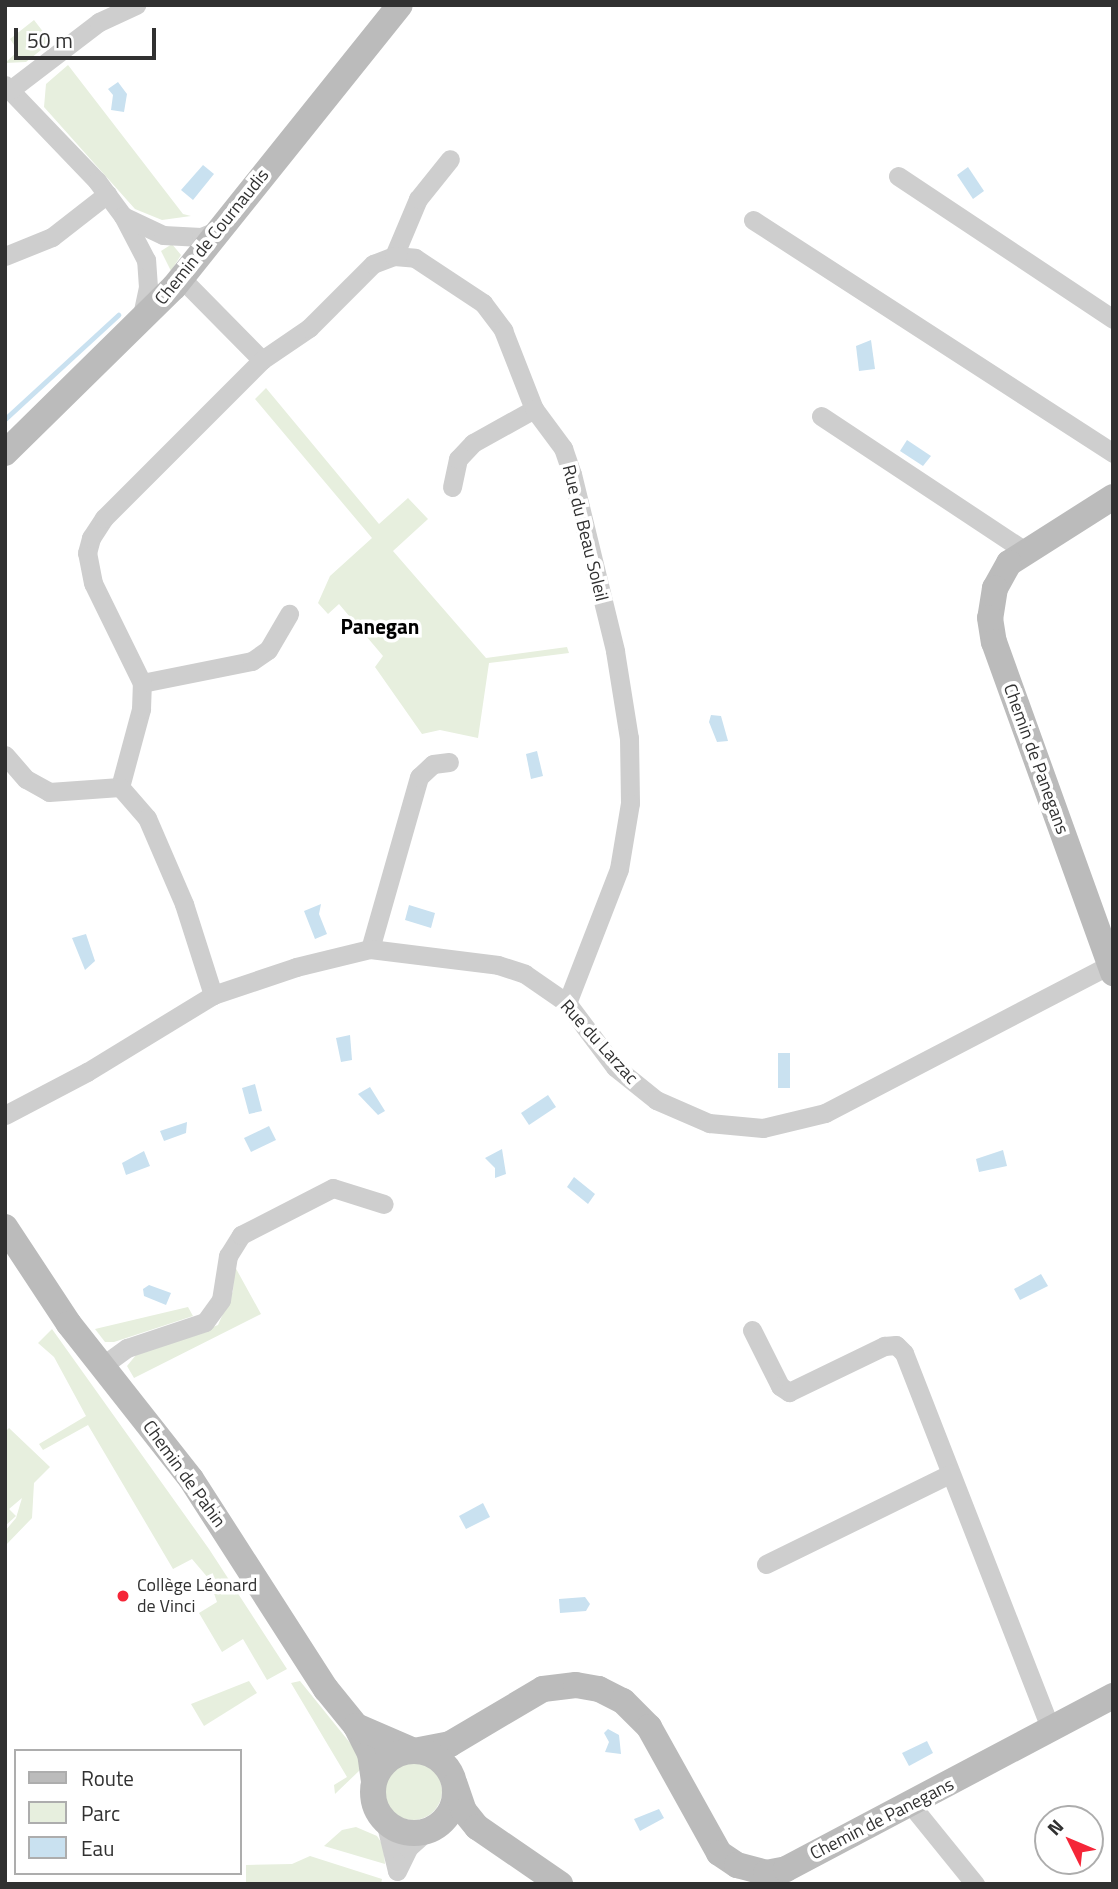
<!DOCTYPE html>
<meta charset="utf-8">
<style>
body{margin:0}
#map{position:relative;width:1118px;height:1889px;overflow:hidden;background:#fff;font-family:"Titillium Web",sans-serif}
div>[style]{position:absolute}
.green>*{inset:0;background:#e7efde}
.round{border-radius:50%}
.water>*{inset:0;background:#c9e1f0}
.stream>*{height:5px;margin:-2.5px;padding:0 2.5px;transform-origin:2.5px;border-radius:2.5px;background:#c9e1f0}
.street>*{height:19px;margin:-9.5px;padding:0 9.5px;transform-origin:9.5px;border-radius:9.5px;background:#cecece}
.secondary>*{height:26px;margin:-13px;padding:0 13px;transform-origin:13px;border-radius:13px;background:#bbb}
.secondary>.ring{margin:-13px;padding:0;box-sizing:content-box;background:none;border:26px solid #bbb;border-radius:50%}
.dots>*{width:19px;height:19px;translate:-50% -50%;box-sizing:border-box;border:4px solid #fff;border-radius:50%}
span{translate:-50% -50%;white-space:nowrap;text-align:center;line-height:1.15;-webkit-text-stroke:7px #fff;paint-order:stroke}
.street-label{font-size:18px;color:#313131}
.poi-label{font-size:18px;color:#313131}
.left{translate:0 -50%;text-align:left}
.quarter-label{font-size:21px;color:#000;font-weight:700}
.frame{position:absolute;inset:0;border:7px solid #313131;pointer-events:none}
.legend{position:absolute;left:14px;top:1749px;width:228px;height:126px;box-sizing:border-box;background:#fff;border:2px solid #adadad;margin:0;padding:9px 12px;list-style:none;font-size:21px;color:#313131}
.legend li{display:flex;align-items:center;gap:14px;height:35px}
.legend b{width:35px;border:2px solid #adadad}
.north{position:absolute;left:1034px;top:1805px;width:70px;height:70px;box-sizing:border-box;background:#fff;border:2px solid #adadad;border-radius:50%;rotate:313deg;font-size:19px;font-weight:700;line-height:28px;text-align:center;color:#313131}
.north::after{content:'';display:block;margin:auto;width:24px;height:32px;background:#f52638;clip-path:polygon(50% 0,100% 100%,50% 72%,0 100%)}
.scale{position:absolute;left:14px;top:28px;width:142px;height:32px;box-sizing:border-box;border:4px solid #313131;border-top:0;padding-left:9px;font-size:21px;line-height:24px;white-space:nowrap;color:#313131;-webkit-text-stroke:5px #fff;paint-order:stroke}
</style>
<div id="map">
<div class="green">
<div style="clip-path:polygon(34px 20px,51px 42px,26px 62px,5px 63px,18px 51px,10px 39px)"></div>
<div style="clip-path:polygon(68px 65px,183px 214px,191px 216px,162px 220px,135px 209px,44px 107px,46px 84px)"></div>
<div style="clip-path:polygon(172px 244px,181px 255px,171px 271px,161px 251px)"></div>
<div style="clip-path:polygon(266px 388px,379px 524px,408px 498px,428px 519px,393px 551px,486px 658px,567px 647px,569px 653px,489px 663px,478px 738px,440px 730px,422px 734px,375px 667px,383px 656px,339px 604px,328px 614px,318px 603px,330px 576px,372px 538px,255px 399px)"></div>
<div style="clip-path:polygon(234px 1265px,261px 1314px,134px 1378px,127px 1366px,136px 1355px,218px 1325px,233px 1291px)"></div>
<div style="clip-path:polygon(188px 1307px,193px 1316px,114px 1342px,105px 1342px,95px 1329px)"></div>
<div style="clip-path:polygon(52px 1329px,209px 1549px,287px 1669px,267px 1680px,243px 1639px,222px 1652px,199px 1613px,217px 1602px,209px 1579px,192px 1559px,173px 1569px,88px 1425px,43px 1450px,39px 1444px,86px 1416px,54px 1357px,38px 1343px)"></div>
<div style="clip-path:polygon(9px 1428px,50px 1467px,34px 1483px,32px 1518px,5px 1546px,5px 1531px,16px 1518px,22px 1498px,9px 1509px,16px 1516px,5px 1526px,5px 1432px)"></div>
<div style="clip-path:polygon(249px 1681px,257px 1693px,204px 1726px,191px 1704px)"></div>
<div style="clip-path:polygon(300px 1681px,359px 1754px,360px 1770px,335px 1794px,334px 1785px,347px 1777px,291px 1683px)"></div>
<div class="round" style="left:384px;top:1762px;width:58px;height:58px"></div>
<div style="clip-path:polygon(356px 1827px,377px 1836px,383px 1845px,385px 1864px,324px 1846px,342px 1830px)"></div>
<div style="clip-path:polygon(310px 1856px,382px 1879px,381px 1884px,246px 1884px,246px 1865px,292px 1864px)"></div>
</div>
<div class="water">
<div style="clip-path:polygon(118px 82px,127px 94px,124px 112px,111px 110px,113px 95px,108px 89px)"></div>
<div style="clip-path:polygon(203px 165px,214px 174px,193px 200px,181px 190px)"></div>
<div style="clip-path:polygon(968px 167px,984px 191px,973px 199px,957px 175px)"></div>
<div style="clip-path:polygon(871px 340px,875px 369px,859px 371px,856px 346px)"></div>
<div style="clip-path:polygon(907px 440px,931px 456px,923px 466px,900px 451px)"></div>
<div style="clip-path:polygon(711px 715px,721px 716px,728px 741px,717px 742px,709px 722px)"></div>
<div style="clip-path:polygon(537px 751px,543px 776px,531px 779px,526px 754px)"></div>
<div style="clip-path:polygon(321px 904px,319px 914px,327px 934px,315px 939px,304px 911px)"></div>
<div style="clip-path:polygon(409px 905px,435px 913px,431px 928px,405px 920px)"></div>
<div style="clip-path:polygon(86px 934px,95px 961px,85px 970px,72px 938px)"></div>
<div style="clip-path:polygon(350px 1035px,352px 1060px,341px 1062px,336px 1038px)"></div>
<div style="clip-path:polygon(778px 1053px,790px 1053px,790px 1088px,778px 1088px)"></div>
<div style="clip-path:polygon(255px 1084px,262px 1111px,249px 1114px,242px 1088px)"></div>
<div style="clip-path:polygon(370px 1087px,385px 1111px,378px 1115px,358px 1094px)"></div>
<div style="clip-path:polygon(548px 1095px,556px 1107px,529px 1125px,521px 1113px)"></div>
<div style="clip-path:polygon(187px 1122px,186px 1133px,164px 1141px,160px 1131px)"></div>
<div style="clip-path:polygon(269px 1126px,276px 1140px,251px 1152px,244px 1138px)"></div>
<div style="clip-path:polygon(502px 1149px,506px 1174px,495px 1178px,495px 1168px,485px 1158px)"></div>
<div style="clip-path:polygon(1003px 1150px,1007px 1166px,979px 1172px,976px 1159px)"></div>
<div style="clip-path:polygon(144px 1151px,150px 1166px,126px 1175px,122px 1163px)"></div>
<div style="clip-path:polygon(574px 1177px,595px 1194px,588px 1204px,567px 1187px)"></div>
<div style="clip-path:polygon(1041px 1274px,1048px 1286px,1020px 1300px,1014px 1289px)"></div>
<div style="clip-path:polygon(149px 1285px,171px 1293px,166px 1305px,144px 1296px,143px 1289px)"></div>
<div style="clip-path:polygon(483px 1503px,490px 1517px,466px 1529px,459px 1516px)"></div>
<div style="clip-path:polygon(585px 1597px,590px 1604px,586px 1611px,560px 1613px,559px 1599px)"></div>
<div style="clip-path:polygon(608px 1729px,619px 1735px,621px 1754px,605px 1752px,609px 1742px,604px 1733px)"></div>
<div style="clip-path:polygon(927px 1741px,933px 1753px,909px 1766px,902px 1753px)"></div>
<div style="clip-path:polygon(659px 1809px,664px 1818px,640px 1831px,634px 1819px)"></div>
</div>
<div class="stream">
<div style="left:5px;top:419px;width:154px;rotate:-42.6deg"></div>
</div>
<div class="street">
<div style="left:5px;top:85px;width:133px;rotate:46.2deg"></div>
<div style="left:97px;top:181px;width:44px;rotate:53.4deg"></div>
<div style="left:10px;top:90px;width:112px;rotate:-37.4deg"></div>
<div style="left:99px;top:22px;width:41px;rotate:-24.7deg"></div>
<div style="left:898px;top:176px;width:258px;rotate:33.6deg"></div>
<div style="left:753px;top:220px;width:429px;rotate:32.9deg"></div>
<div style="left:5px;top:256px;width:51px;rotate:-22deg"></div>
<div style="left:52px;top:237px;width:70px;rotate:-38deg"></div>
<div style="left:394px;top:256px;width:62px;rotate:-67.2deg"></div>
<div style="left:418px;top:199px;width:51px;rotate:-51.3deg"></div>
<div style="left:182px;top:279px;width:114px;rotate:45.4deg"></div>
<div style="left:141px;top:320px;width:34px;rotate:-78deg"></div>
<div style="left:148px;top:287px;width:27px;rotate:-94deg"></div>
<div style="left:146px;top:260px;width:50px;rotate:-117.6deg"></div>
<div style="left:123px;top:216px;width:44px;rotate:25.4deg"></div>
<div style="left:163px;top:235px;width:38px;rotate:3deg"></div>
<div style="left:201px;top:237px;width:22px;rotate:-22deg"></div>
<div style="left:821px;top:416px;width:245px;rotate:33.5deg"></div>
<div style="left:452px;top:487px;width:29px;rotate:-78deg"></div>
<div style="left:458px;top:459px;width:22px;rotate:-47deg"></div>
<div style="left:473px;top:443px;width:70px;rotate:-29.1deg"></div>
<div style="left:142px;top:683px;width:112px;rotate:-11.3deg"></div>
<div style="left:252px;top:661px;width:19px;rotate:-35deg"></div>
<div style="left:268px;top:650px;width:42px;rotate:-59.7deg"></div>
<div style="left:5px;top:755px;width:32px;rotate:49deg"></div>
<div style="left:26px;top:779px;width:26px;rotate:29deg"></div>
<div style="left:49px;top:792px;width:71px;rotate:-4deg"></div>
<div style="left:120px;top:787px;width:81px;rotate:-74.9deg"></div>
<div style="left:141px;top:709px;width:26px;rotate:-88deg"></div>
<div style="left:142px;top:683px;width:111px;rotate:-116.1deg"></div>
<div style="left:93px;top:583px;width:31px;rotate:-101deg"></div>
<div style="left:87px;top:553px;width:16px;rotate:-75deg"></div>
<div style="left:91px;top:538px;width:24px;rotate:-57deg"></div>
<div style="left:104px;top:518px;width:223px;rotate:-45deg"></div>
<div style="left:262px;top:360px;width:57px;rotate:-34.2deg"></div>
<div style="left:309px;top:328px;width:91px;rotate:-45deg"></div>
<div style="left:373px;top:264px;width:22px;rotate:-21deg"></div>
<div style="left:394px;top:256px;width:21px;rotate:5deg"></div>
<div style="left:415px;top:258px;width:82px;rotate:33.5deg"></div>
<div style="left:483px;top:303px;width:34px;rotate:53deg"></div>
<div style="left:503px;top:330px;width:85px;rotate:68.6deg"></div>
<div style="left:534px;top:409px;width:49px;rotate:53.4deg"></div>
<div style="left:563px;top:448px;width:28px;rotate:71deg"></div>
<div style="left:572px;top:474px;width:182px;rotate:76.3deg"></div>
<div style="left:615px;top:651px;width:88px;rotate:80.9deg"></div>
<div style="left:629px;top:738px;width:65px;rotate:89.1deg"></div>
<div style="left:630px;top:803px;width:67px;rotate:99.5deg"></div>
<div style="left:619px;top:869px;width:144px;rotate:111.2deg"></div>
<div style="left:120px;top:787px;width:41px;rotate:48.9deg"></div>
<div style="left:147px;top:818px;width:94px;rotate:66.7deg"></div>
<div style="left:184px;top:904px;width:96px;rotate:72.3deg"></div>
<div style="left:370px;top:949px;width:179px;rotate:-74.1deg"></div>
<div style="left:419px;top:777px;width:19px;rotate:-43deg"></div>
<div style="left:433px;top:764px;width:16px;rotate:-7deg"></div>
<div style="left:5px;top:1115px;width:93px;rotate:-27.7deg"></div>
<div style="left:87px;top:1072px;width:148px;rotate:-31.4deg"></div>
<div style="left:213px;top:995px;width:88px;rotate:-18.6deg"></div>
<div style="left:296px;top:967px;width:76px;rotate:-13.7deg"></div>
<div style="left:370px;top:949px;width:129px;rotate:7.1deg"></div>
<div style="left:498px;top:965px;width:28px;rotate:18deg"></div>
<div style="left:525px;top:974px;width:51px;rotate:34.6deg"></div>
<div style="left:567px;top:1003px;width:80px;rotate:53.1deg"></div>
<div style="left:615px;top:1067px;width:53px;rotate:38.8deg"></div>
<div style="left:656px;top:1100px;width:58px;rotate:23.5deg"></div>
<div style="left:709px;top:1123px;width:54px;rotate:5.3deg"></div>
<div style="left:763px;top:1128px;width:64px;rotate:-13.6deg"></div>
<div style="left:825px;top:1113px;width:325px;rotate:-27.5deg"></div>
<div style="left:752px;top:1330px;width:63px;rotate:63.4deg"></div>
<div style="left:780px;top:1386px;width:11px;rotate:34deg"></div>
<div style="left:789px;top:1392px;width:106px;rotate:-25.8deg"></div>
<div style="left:884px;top:1346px;width:12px;rotate:-5deg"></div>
<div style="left:896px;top:1345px;width:11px;rotate:45deg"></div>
<div style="left:904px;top:1353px;width:406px;rotate:68.7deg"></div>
<div style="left:102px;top:1366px;width:31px;rotate:-36deg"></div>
<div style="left:127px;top:1348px;width:82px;rotate:-18.4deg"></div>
<div style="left:205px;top:1322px;width:27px;rotate:-54deg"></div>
<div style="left:221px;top:1300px;width:45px;rotate:-81deg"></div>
<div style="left:228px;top:1256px;width:25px;rotate:-58deg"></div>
<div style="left:241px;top:1235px;width:103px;rotate:-27.1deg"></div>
<div style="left:333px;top:1188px;width:53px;rotate:17.4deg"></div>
<div style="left:766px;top:1564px;width:205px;rotate:-26.1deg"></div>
<div style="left:911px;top:1805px;width:102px;rotate:51deg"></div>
<div style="left:385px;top:1821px;width:51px;rotate:76.5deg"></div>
<div style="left:397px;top:1871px;width:25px;rotate:-64deg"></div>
<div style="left:408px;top:1848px;width:25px;rotate:-42deg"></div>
</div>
<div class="secondary">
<div style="left:5px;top:453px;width:237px;rotate:-44.5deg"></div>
<div style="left:174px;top:287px;width:361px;rotate:-51.3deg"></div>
<div style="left:1113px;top:497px;width:123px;rotate:147.6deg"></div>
<div style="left:1009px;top:563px;width:29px;rotate:119deg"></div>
<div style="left:995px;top:588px;width:30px;rotate:99deg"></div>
<div style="left:990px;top:618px;width:24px;rotate:81deg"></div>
<div style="left:994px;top:642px;width:352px;rotate:70.2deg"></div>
<div style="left:5px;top:1227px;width:116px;rotate:56.6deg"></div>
<div style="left:69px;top:1324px;width:197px;rotate:51.8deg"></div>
<div style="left:191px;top:1479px;width:250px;rotate:57.3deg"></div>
<div style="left:326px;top:1689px;width:48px;rotate:51deg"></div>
<div style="left:356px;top:1726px;width:30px;rotate:63deg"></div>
<div style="left:370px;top:1753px;width:28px;rotate:82deg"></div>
<div style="left:356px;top:1726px;width:63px;rotate:23.3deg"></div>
<div style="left:414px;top:1751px;width:37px;rotate:-11deg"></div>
<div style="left:450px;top:1744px;width:108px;rotate:-30.6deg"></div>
<div style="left:543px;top:1689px;width:33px;rotate:-7deg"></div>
<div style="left:576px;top:1685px;width:23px;rotate:10deg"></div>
<div style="left:599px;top:1689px;width:27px;rotate:27deg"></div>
<div style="left:623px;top:1701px;width:37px;rotate:45deg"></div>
<div style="left:649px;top:1727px;width:144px;rotate:60.9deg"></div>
<div style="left:719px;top:1853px;width:22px;rotate:34deg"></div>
<div style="left:737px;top:1865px;width:30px;rotate:15deg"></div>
<div style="left:766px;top:1873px;width:20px;rotate:-11deg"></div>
<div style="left:786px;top:1869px;width:370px;rotate:-27.9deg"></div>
<div class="ring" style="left:373px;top:1751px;width:56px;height:56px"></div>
<div style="left:455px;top:1785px;width:28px;rotate:71deg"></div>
<div style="left:464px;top:1811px;width:21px;rotate:51deg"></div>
<div style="left:477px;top:1827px;width:101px;rotate:34.5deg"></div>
</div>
<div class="dots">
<div style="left:123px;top:1596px;background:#f52638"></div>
</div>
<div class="street-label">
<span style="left:212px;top:237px;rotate:-51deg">Chemin de Cournaudis</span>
<span style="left:585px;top:533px;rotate:76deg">Rue du Beau Soleil</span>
<span style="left:1036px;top:759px;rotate:70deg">Chemin de Panegans</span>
<span style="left:599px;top:1042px;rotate:48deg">Rue du Larzac</span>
<span style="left:184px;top:1474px;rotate:54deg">Chemin de Pahin</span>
<span style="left:882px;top:1819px;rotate:-27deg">Chemin de Panegans</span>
</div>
<div class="poi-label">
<span class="left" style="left:137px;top:1596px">Collège Léonard<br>de Vinci</span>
</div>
<div class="quarter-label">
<span style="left:380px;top:626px">Panegan</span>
</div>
<div class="frame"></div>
<ul class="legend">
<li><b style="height:9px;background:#bbb"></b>Route</li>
<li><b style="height:19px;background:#e7efde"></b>Parc</li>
<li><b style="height:19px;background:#c9e1f0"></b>Eau</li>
</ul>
<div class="north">N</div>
<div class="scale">50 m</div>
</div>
